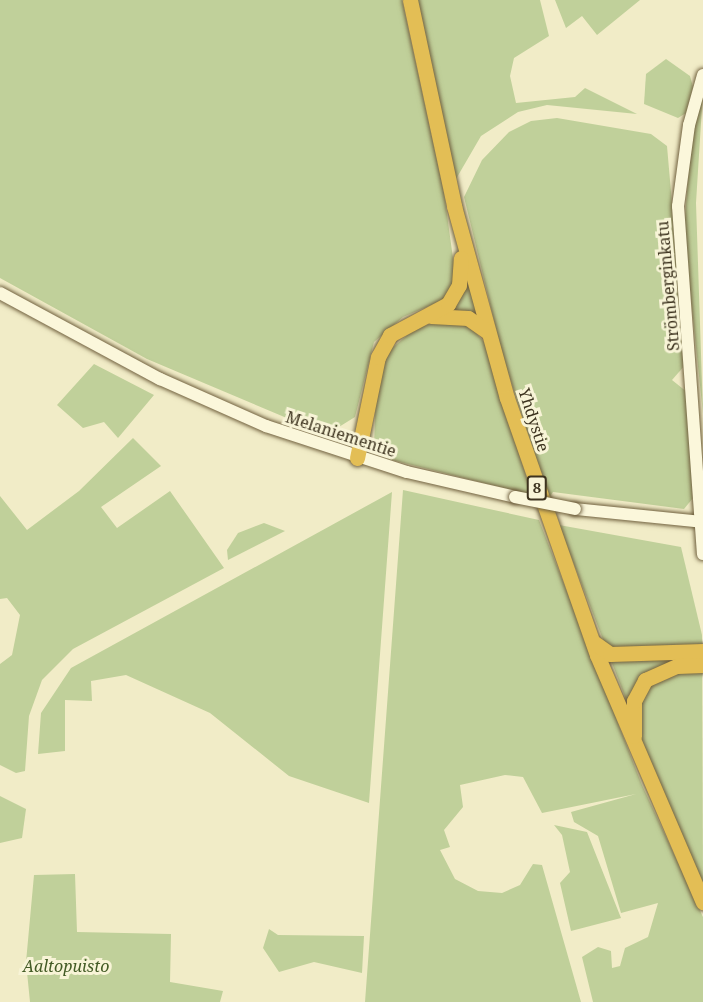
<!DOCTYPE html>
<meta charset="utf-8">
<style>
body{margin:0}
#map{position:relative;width:703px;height:1002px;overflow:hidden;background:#f1ecc7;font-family:"Noto Serif",serif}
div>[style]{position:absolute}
.green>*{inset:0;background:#c0d09a}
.roads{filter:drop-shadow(0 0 2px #70603e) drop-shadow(0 0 2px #70603e)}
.secondary>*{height:12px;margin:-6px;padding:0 6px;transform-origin:6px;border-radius:6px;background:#fbf7db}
.highway>*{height:15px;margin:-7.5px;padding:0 7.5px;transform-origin:7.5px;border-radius:7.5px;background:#e3be55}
.bridges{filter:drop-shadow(0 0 2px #70603e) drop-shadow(0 0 2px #70603e)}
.secondary-bridge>*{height:12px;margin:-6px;padding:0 6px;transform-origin:6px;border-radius:6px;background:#fbf7db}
span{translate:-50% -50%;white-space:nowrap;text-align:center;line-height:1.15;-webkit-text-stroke:6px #f8f4d7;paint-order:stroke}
.shield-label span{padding:2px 4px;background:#f8f4d7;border:2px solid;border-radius:4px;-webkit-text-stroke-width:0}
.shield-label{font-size:15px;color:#3d331f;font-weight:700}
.street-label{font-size:16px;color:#3d331f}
.park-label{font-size:16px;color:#435b25;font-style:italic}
</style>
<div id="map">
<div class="green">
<div style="clip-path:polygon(0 0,402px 0,444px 193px,456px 280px,443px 300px,403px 317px,374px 342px,355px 417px,334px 430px,301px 424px,147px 359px,0 278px)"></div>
<div style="clip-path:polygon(417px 0,540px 0,549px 36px,514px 58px,510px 76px,516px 103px,575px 97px,585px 88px,637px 114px,547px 105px,518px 112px,481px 136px,456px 179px)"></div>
<div style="clip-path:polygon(555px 0,640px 0,597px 35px,582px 16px,566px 28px)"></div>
<div style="clip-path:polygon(666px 59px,690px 76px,693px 87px,686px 113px,678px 118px,644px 104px,646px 74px)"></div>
<div style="clip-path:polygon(703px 91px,696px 203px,703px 414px,684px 232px,691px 139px)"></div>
<div style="clip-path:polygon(557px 118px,651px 134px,667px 146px,686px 364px,672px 380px,687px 392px,693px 498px,684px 509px,553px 492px,549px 498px,503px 357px,464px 197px,482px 160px,509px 132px,531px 121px)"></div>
<div style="clip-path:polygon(467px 279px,477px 313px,474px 316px,451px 312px)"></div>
<div style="clip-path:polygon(439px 322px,469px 325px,484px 342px,532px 495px,388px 459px,374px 447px,376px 388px,385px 354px,416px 328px)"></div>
<div style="clip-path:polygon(94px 364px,154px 395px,118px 438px,104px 422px,83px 428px,57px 405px)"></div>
<div style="clip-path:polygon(133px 438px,161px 466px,101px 507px,117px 528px,170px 491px,224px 568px,73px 649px,42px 680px,29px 716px,25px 771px,16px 773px,0 765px,0 664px,12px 655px,20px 615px,7px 598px,0 599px,0 496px,27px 530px,79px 491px)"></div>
<div style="clip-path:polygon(403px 490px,539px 520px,642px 785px,703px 917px,703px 1002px,593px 1002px,582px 957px,598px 947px,611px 951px,612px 968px,620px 966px,625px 948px,648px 937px,658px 903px,621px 913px,598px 836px,574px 822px,571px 812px,636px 794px,542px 813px,523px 777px,505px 775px,460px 785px,463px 807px,444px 830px,450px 847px,440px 850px,455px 879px,478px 891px,502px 893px,520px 885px,533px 864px,542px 865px,581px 1002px,365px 1002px)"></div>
<div style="clip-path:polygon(392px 492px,369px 803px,289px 776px,210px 713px,126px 675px,91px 681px,92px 701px,65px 700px,65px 751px,38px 754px,41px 713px,71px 668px)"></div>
<div style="clip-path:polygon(264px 523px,285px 531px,228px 560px,227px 550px,238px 533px)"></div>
<div style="clip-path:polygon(559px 525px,681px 547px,702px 635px,703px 882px,667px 806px)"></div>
<div style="clip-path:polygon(0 796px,26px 809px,22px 838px,0 843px)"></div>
<div style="clip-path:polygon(554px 825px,587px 832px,621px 918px,571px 931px,560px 883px,570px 872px,562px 835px)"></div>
<div style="clip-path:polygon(75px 874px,77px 932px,171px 934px,170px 982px,223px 991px,220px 1002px,30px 1002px,26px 962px,34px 875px)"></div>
<div style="clip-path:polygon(269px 929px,278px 935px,364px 936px,362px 973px,314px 962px,279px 972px,263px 948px)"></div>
</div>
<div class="roads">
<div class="secondary">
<div style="left:703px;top:75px;width:52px;rotate:105.6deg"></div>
<div style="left:689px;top:125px;width:82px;rotate:97.7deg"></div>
<div style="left:678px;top:206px;width:349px;rotate:85.9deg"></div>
<div style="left:0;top:293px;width:182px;rotate:28.3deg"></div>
<div style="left:160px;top:379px;width:116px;rotate:23.9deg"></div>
<div style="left:266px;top:426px;width:148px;rotate:18.1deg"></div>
<div style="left:407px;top:472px;width:111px;rotate:13deg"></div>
<div style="left:575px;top:509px;width:129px;rotate:5.8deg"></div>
</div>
<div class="highway">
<div style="left:410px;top:0;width:211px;rotate:77.9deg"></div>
<div style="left:454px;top:206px;width:199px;rotate:74.6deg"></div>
<div style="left:507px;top:398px;width:272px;rotate:70.7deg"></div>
<div style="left:597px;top:655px;width:269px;rotate:66.8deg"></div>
<div style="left:431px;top:316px;width:37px;rotate:3deg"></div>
<div style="left:468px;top:318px;width:24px;rotate:35deg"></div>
<div style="left:357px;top:458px;width:103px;rotate:-78.3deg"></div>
<div style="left:378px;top:357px;width:25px;rotate:-61deg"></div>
<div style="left:390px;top:335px;width:66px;rotate:-28.1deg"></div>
<div style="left:448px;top:304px;width:22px;rotate:-60deg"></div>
<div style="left:459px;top:285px;width:27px;rotate:-86deg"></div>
<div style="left:593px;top:642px;width:21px;rotate:35deg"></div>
<div style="left:610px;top:654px;width:93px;rotate:-1.8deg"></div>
<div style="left:634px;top:736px;width:35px;rotate:-90deg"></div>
<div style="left:634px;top:701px;width:24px;rotate:-62deg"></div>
<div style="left:645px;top:680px;width:35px;rotate:-24deg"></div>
<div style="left:677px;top:666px;width:26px;rotate:-2deg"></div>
</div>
</div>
<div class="bridges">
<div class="secondary-bridge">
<div style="left:515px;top:497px;width:61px;rotate:11.3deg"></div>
</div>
</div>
<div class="shield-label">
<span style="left:537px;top:488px">8</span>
</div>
<div class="street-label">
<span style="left:668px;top:286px;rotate:-95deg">Strömberginkatu</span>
<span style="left:534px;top:420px;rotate:72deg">Yhdystie</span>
<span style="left:341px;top:434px;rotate:18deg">Melaniementie</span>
</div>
<div class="park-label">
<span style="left:66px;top:966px">Aaltopuisto</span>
</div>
</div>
